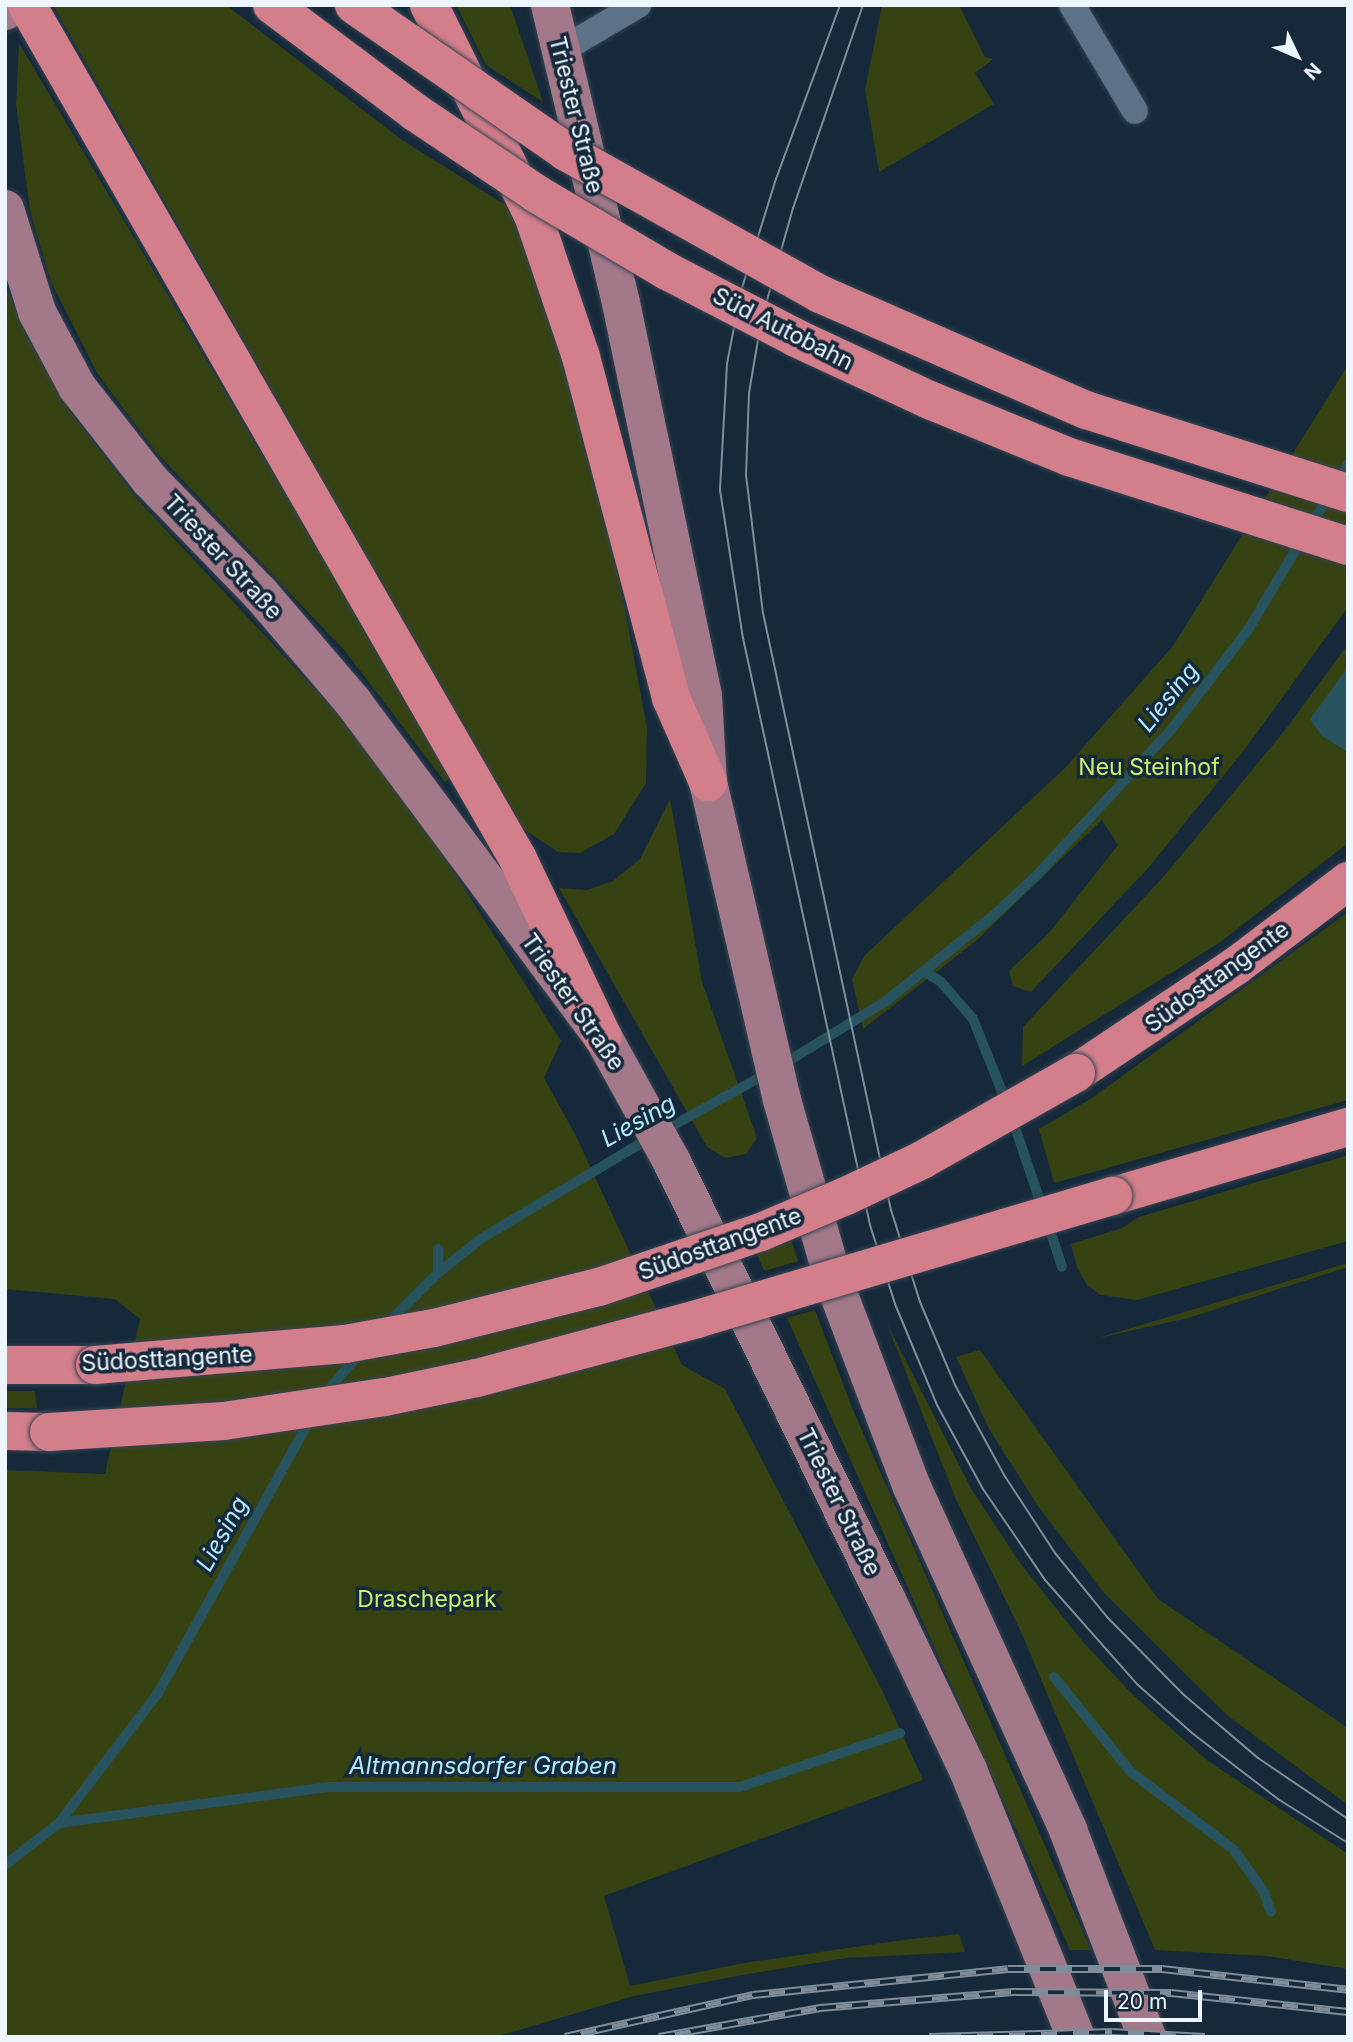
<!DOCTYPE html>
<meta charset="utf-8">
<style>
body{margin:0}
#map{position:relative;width:1353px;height:2042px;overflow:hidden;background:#15293b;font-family:Inter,sans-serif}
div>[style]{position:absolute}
.green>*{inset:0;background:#364212}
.water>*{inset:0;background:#27535e}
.stream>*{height:10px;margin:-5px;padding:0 5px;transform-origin:5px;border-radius:5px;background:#27535e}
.roads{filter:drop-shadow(0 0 2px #354451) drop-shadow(0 0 2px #354451)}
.street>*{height:26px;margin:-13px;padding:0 13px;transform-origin:13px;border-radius:13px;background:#5c7287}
.primary>*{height:38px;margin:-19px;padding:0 19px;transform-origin:19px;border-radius:19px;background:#a37989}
.highway>*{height:38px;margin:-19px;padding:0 19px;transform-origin:19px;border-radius:19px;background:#d37e8b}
.tram>*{height:2px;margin:-1px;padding:0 1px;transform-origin:1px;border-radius:1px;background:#7f8d9a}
.rail>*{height:8px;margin-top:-4px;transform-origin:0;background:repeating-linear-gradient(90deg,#15293b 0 16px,#7f8d9a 0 32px);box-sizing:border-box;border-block:2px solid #7f8d9a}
.bridges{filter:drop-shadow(0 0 2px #354451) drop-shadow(0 0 2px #354451)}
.highway-bridge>*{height:38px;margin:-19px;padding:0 19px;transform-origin:19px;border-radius:19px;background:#d37e8b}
span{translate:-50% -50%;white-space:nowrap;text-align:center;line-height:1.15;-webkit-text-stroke:7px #15293b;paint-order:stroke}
.street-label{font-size:23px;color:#eef6fd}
.park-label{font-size:23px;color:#cded6c}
.water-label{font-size:24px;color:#afeafa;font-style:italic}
.frame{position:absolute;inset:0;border:7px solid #eef6fd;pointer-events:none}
.north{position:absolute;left:1262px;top:21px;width:70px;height:70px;-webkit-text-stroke:5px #15293b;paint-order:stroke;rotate:134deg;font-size:19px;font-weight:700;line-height:28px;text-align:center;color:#eef6fd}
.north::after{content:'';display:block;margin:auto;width:24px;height:32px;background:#eef6fd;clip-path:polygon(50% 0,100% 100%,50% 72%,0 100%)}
.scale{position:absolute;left:1104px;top:1990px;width:98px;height:32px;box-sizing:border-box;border:4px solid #eef6fd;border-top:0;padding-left:9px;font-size:21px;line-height:24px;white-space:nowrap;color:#eef6fd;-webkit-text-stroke:5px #15293b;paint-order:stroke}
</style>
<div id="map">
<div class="green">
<div style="clip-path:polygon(53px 5px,226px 5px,402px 140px,512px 209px,561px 352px,619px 578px,647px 728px,646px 783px,614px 834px,580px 853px,558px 852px,519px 826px)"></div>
<div style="clip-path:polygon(456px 5px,510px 5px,543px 102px,486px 65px)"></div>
<div style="clip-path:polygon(882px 5px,959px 5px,985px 57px,993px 59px,975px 73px,994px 104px,879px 172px,865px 90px)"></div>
<div style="clip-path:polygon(19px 43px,452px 776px,445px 782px,345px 651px,156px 452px,97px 373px,51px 282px,30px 211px,16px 104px)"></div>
<div style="clip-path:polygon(5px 284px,25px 333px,69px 410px,138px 500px,339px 715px,428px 831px,561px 1041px,544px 1078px,575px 1134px,682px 1365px,725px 1389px,883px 1692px,923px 1780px,604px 1896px,630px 1986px,744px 1963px,903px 1940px,959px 1934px,965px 1952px,846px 1958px,742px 1975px,634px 1996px,495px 2037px,5px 2037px,5px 1470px,105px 1474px,140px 1319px,115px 1299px,5px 1289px)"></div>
<div style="clip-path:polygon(1348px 365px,1348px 607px,1245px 749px,1149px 867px,1031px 992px,1013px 986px,1009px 971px,1049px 933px,1118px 845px,1102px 820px,977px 940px,863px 1029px,852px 979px,865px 955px,1065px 768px,1173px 646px)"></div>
<div style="clip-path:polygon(1348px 644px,1348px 843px,1219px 943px,1022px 1066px,1023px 1027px,1165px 875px,1286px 729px)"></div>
<div style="clip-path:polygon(670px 799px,702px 982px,757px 1138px,746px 1154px,725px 1158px,707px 1147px,559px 888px,587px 890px,613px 881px,640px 859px)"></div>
<div style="clip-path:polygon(1348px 912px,1348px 1100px,1054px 1183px,1039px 1129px,1092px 1098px)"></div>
<div style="clip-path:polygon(1348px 1155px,1348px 1241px,1137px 1300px,1101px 1295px,1087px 1285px,1077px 1267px,1071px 1244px,1122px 1228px,1139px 1217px)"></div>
<div style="clip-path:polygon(791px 1240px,798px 1261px,764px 1271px,757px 1254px)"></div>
<div style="clip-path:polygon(1348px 1263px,1348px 1267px,1188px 1318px,1098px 1338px)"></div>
<div style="clip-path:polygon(815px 1310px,853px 1410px,1091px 1950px,1070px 1950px,787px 1318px)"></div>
<div style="clip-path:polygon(887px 1324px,972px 1490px,1020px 1563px,1083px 1642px,1133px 1695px,1208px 1761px,1348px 1854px,1348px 1969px,1267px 1956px,1155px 1950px,1022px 1634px,955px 1497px)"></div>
<div style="clip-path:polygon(980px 1350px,1158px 1599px,1348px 1728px,1348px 1805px,1228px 1716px,1104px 1593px,1038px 1506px,989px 1429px,956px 1357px)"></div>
<div style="clip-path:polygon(5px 1391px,35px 1391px,37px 1408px,5px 1408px)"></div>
</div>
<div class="water">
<div style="clip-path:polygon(1348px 667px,1348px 752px,1322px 736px,1310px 719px)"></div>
</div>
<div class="stream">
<div style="left:1337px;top:482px;width:21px;rotate:-59deg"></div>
<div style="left:1310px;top:527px;width:37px;rotate:-59deg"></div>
<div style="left:925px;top:972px;width:19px;rotate:32deg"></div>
<div style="left:941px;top:982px;width:49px;rotate:49.1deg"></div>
<div style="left:973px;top:1019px;width:92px;rotate:68.2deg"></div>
<div style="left:782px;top:1065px;width:122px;rotate:-31.6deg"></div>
<div style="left:886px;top:1001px;width:137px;rotate:-38.5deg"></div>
<div style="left:993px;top:916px;width:62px;rotate:-43deg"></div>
<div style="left:1038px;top:874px;width:196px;rotate:-47.3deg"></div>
<div style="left:1171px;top:730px;width:126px;rotate:-52.4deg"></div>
<div style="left:1248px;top:630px;width:106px;rotate:-59.3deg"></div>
<div style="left:1012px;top:1118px;width:97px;rotate:71.4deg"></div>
<div style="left:663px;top:1131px;width:118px;rotate:-29deg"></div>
<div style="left:1048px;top:1224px;width:45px;rotate:72deg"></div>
<div style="left:438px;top:1273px;width:24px;rotate:-90deg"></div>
<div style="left:386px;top:1325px;width:74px;rotate:-45deg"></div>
<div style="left:438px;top:1273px;width:56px;rotate:-38.5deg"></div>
<div style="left:482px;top:1238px;width:196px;rotate:-30.8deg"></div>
<div style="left:324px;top:1395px;width:54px;rotate:-49.5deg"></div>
<div style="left:1054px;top:1677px;width:122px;rotate:51deg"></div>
<div style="left:1131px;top:1772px;width:129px;rotate:37.1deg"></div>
<div style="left:1234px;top:1850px;width:52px;rotate:54.5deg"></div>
<div style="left:1264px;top:1892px;width:21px;rotate:71deg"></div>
<div style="left:59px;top:1823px;width:273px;rotate:-7.6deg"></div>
<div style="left:330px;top:1787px;width:410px"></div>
<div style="left:740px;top:1787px;width:169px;rotate:-18.6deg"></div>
<div style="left:5px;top:1865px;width:68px;rotate:-37.9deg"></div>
<div style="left:59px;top:1823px;width:163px;rotate:-52.7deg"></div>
<div style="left:158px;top:1693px;width:315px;rotate:-60.9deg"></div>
</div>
<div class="roads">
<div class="street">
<div style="left:1072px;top:5px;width:123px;rotate:59.3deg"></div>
<div style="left:560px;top:51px;width:91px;rotate:-30.5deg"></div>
</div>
<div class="primary">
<div style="left:550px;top:5px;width:306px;rotate:76.6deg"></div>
<div style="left:621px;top:303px;width:401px;rotate:78.2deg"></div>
<div style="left:703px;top:696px;width:86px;rotate:86.7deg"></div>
<div style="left:708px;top:782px;width:326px;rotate:76.9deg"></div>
<div style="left:782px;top:1100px;width:189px;rotate:74.1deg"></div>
<div style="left:834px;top:1282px;width:219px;rotate:69.2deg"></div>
<div style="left:912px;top:1487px;width:377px;rotate:65.5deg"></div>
<div style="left:1068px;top:1830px;width:222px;rotate:69.1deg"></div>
<div style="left:5px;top:11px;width:6px;rotate:-72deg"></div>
<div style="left:5px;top:209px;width:108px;rotate:72.7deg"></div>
<div style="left:37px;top:312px;width:85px;rotate:61.9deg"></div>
<div style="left:77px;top:387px;width:118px;rotate:51.9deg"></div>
<div style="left:150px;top:480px;width:158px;rotate:45.8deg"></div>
<div style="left:260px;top:593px;width:143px;rotate:49.5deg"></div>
<div style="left:353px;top:702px;width:418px;rotate:53.3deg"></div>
<div style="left:603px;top:1037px;width:143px;rotate:61.1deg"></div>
<div style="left:672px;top:1162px;width:486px;rotate:63.9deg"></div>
<div style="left:886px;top:1598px;width:191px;rotate:64.5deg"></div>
<div style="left:968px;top:1770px;width:288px;rotate:68deg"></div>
</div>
<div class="highway">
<div style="left:27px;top:5px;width:985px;rotate:60.1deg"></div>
<div style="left:518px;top:859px;width:197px;rotate:64.5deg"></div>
<div style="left:429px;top:5px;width:234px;rotate:63.7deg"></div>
<div style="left:533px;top:215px;width:150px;rotate:71.3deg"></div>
<div style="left:581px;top:357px;width:353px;rotate:75.2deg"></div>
<div style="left:671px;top:698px;width:92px;rotate:66.2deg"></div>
<div style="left:1076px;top:1073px;width:192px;rotate:-33.8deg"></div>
<div style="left:1236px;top:966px;width:141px;rotate:-37.2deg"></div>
<div style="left:1113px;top:1196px;width:245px;rotate:-16.4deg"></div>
<div style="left:5px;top:1365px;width:90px"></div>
<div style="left:5px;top:1431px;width:44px;rotate:1.3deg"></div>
</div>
</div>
<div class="tram">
<div style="left:840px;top:5px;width:189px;rotate:110.2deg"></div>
<div style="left:775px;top:182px;width:114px;rotate:107.3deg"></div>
<div style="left:741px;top:291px;width:74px;rotate:100.9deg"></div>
<div style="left:727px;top:364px;width:126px;rotate:93.2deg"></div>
<div style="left:720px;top:490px;width:150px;rotate:81.2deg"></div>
<div style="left:743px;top:638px;width:601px;rotate:77.79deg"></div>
<div style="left:870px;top:1225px;width:83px;rotate:72.4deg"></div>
<div style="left:895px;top:1304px;width:109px;rotate:67.4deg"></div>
<div style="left:937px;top:1405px;width:96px;rotate:61.3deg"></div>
<div style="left:983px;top:1489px;width:110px;rotate:55.7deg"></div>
<div style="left:1045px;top:1580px;width:140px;rotate:48.5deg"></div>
<div style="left:1138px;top:1685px;width:72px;rotate:41.6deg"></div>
<div style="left:1192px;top:1733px;width:108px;rotate:37.5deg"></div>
<div style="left:1278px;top:1799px;width:83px;rotate:32.2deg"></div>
<div style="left:863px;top:5px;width:215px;rotate:109deg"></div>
<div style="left:793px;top:208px;width:118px;rotate:105.7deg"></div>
<div style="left:761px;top:322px;width:72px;rotate:99.6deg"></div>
<div style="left:749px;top:393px;width:82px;rotate:92.1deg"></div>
<div style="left:746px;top:475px;width:139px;rotate:83deg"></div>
<div style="left:763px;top:613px;width:611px;rotate:77.9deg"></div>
<div style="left:891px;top:1210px;width:96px;rotate:72.5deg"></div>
<div style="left:920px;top:1302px;width:90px;rotate:67.1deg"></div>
<div style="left:955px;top:1385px;width:102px;rotate:61.4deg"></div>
<div style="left:1004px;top:1475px;width:93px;rotate:56.8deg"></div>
<div style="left:1055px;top:1553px;width:82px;rotate:50.9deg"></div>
<div style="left:1107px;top:1617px;width:110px;rotate:45.4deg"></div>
<div style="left:1184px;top:1695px;width:97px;rotate:40.4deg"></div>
<div style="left:1258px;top:1758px;width:109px;rotate:34.1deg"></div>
</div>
<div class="rail">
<div style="left:565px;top:2037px;width:193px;rotate:-12.6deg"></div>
<div style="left:753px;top:1995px;width:256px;rotate:-5.8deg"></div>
<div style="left:1008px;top:1969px;width:154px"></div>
<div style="left:1162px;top:1969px;width:187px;rotate:6.4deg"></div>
<div style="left:659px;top:2037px;width:164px;rotate:-10.2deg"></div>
<div style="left:820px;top:2008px;width:197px;rotate:-4.7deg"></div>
<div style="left:1016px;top:1992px;width:155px;rotate:0.4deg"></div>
<div style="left:1171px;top:1993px;width:178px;rotate:6.1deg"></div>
<div style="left:929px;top:2037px;width:183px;rotate:-1.6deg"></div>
<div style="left:1112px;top:2032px;width:93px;rotate:3.1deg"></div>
</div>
<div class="bridges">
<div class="highway-bridge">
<div style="left:272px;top:5px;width:179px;rotate:36.8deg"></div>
<div style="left:415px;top:112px;width:147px;rotate:33.9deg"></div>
<div style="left:537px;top:194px;width:151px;rotate:30.6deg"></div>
<div style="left:667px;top:271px;width:145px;rotate:27.4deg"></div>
<div style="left:796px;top:338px;width:150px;rotate:24.9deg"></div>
<div style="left:932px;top:401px;width:148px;rotate:22.2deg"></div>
<div style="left:1069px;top:457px;width:293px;rotate:17.7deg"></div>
<div style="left:354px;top:5px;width:258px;rotate:34.7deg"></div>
<div style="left:566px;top:152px;width:291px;rotate:29.2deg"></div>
<div style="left:820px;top:294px;width:290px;rotate:23.6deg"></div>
<div style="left:1086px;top:410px;width:275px;rotate:17.6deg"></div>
<div style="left:95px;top:1365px;width:251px;rotate:-4.8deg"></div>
<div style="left:345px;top:1344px;width:90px;rotate:-10.2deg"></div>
<div style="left:434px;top:1328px;width:170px;rotate:-14deg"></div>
<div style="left:599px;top:1287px;width:171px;rotate:-18.8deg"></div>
<div style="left:761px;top:1232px;width:92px;rotate:-23deg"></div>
<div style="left:846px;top:1196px;width:84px;rotate:-25.3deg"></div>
<div style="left:922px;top:1160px;width:177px;rotate:-29.5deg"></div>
<div style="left:49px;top:1432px;width:175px;rotate:-3.6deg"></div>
<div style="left:224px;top:1421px;width:163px;rotate:-8.5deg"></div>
<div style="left:385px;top:1397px;width:94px;rotate:-11.7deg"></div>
<div style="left:477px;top:1378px;width:228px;rotate:-15deg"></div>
<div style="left:697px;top:1319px;width:434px;rotate:-16.5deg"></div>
</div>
</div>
<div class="street-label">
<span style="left:576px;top:115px;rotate:76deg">Triester Straße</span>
<span style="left:783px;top:329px;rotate:27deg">Süd Autobahn</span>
<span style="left:223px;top:557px;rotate:47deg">Triester Straße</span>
<span style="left:1217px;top:977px;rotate:-36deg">Südosttangente</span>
<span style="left:573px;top:1002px;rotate:55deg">Triester Straße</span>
<span style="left:720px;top:1244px;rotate:-20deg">Südosttangente</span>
<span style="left:167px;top:1359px;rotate:-3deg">Südosttangente</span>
<span style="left:839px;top:1502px;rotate:64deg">Triester Straße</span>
</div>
<div class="park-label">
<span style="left:1149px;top:767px">Neu Steinhof</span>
<span style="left:427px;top:1599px">Draschepark</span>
</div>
<div class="water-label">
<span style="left:1168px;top:697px;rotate:-51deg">Liesing</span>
<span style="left:638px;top:1121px;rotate:-29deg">Liesing</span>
<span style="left:222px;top:1534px;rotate:-61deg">Liesing</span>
<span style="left:483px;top:1766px">Altmannsdorfer Graben</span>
</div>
<div class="frame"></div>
<div class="north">N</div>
<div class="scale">20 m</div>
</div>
